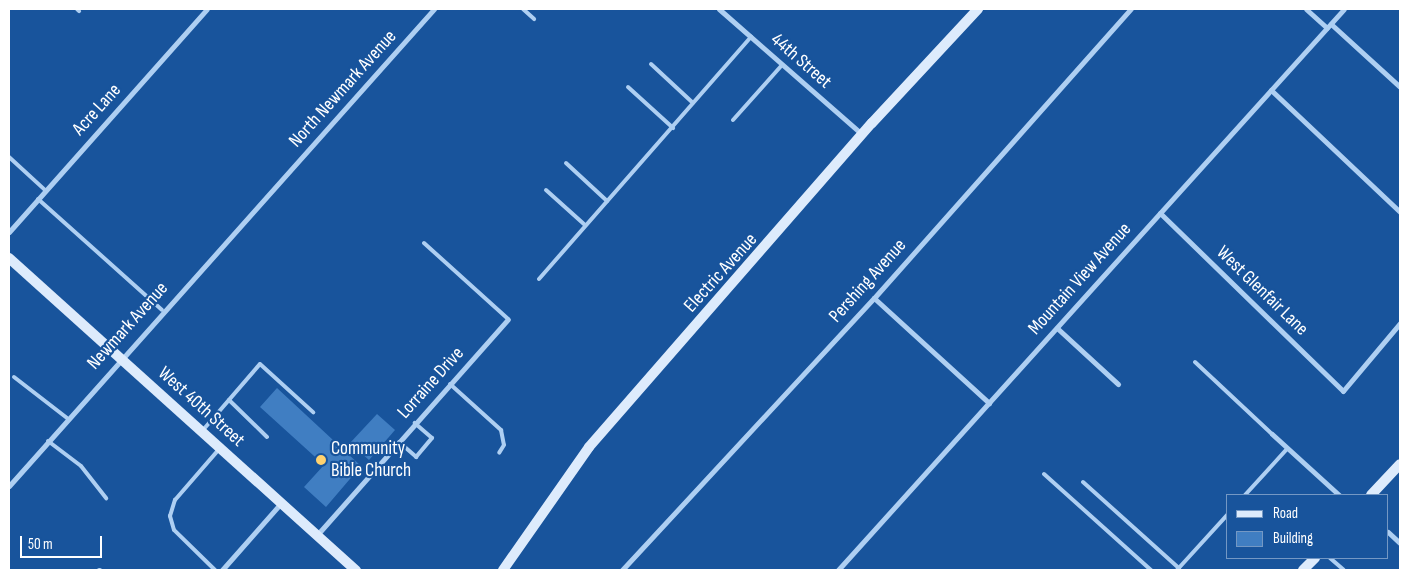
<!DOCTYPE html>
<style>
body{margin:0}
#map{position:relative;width:1409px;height:579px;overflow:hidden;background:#18549c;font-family:"Sofia Sans Condensed",sans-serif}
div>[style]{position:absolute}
.building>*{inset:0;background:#407ec2}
.service>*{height:4px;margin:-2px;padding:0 2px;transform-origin:2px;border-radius:2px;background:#aecff2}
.minor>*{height:5px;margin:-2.5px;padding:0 2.5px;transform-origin:2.5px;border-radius:2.5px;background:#aecff2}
.secondary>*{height:10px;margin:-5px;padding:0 5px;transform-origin:5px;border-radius:5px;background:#ddebfc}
.dots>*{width:14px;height:14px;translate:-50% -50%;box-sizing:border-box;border:2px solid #18549c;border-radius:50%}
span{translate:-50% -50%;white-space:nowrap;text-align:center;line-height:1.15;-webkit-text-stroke:4.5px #18549c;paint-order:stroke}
.street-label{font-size:19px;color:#fff}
.poi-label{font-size:19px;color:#fff}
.left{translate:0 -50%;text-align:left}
.frame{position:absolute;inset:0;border:10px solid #fff;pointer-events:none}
.legend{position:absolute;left:1226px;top:494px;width:162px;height:65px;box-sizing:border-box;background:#18549c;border:1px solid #7498c4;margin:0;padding:6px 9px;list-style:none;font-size:15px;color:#fff}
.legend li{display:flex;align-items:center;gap:10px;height:25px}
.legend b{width:25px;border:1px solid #7498c4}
.scale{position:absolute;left:20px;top:536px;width:82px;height:22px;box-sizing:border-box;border:2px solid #fff;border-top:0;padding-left:6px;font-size:15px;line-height:18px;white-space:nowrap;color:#fff;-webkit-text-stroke:4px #18549c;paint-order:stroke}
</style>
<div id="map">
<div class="building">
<div style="clip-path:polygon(277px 388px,361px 466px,326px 507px,304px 487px,324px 465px,260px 407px)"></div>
<div style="clip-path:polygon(377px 414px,395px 430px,369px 460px,350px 443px)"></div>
</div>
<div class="service">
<div style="left:77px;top:9px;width:3px;rotate:45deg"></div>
<div style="left:523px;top:9px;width:15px;rotate:42deg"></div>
<div style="left:651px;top:64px;width:57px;rotate:42.9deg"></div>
<div style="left:628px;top:87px;width:61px;rotate:42.3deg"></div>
<div style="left:733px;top:120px;width:74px;rotate:-48.3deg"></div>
<div style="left:9px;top:157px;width:49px;rotate:42.5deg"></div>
<div style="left:566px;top:163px;width:56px;rotate:42.8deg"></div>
<div style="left:546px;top:190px;width:52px;rotate:41.9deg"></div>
<div style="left:38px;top:199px;width:166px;rotate:41.8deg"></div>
<div style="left:424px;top:243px;width:113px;rotate:42.1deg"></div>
<div style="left:539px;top:279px;width:322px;rotate:-48.8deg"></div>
<div style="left:1195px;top:362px;width:105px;rotate:43.1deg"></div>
<div style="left:14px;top:377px;width:67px;rotate:37.7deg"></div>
<div style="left:450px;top:384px;width:69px;rotate:42deg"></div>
<div style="left:501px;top:430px;width:15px;rotate:79deg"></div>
<div style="left:504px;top:445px;width:9px;rotate:122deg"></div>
<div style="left:229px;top:400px;width:53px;rotate:44.2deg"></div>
<div style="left:203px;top:430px;width:87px;rotate:-49.2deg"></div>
<div style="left:260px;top:364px;width:72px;rotate:42.2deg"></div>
<div style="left:48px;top:441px;width:41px;rotate:37.1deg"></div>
<div style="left:81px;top:466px;width:41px;rotate:52deg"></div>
<div style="left:399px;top:442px;width:23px;rotate:41deg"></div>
<div style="left:416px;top:457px;width:25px;rotate:-50deg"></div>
<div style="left:432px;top:438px;width:23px;rotate:-139deg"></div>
<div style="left:1044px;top:474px;width:144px;rotate:41.9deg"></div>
<div style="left:1083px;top:482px;width:129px;rotate:41.9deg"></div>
<div style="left:1245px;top:495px;width:62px;rotate:-47.6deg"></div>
<div style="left:1330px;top:558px;width:18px;rotate:41deg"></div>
<div style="left:99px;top:570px;width:1px"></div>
<div style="left:215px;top:570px;width:57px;rotate:-135.7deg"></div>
<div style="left:174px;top:530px;width:15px;rotate:-106deg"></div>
<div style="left:170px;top:516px;width:17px;rotate:-73deg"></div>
<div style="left:175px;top:500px;width:69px;rotate:-49.1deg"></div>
<div style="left:1177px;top:570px;width:76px;rotate:-47.7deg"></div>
</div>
<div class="minor">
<div style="left:719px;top:9px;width:191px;rotate:41.2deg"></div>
<div style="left:1306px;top:9px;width:28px;rotate:42deg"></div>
<div style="left:1331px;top:24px;width:93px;rotate:42.4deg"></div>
<div style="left:1271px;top:90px;width:178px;rotate:43.4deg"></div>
<div style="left:1160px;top:213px;width:255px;rotate:44.2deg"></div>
<div style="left:1343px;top:391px;width:89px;rotate:-50deg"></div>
<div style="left:9px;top:232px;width:298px;rotate:-48.4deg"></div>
<div style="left:874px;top:298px;width:156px;rotate:42.4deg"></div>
<div style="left:1057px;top:328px;width:83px;rotate:42.6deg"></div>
<div style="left:1272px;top:434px;width:91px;rotate:42.3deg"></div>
<div style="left:9px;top:486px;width:639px;rotate:-48.3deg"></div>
<div style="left:1388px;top:532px;width:16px;rotate:43deg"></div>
<div style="left:317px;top:535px;width:288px;rotate:-48.5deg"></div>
<div style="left:222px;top:570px;width:89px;rotate:-48.6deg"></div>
<div style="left:622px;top:570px;width:371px;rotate:-47.2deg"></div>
<div style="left:874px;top:298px;width:387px;rotate:-48.4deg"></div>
<div style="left:838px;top:570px;width:755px;rotate:-47.95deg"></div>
</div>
<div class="secondary">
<div style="left:9px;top:258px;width:467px;rotate:42deg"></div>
<div style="left:1371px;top:495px;width:42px;rotate:-46.9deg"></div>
<div style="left:503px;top:570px;width:150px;rotate:-55deg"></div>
<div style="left:589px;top:447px;width:430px;rotate:-48.9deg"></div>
<div style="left:872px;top:123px;width:156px;rotate:-47.1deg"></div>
<div style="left:1303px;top:570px;width:17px;rotate:-45deg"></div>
</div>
<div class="dots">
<div style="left:321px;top:460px;background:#ffd26f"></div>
</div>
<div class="street-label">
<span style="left:801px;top:61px;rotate:41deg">44th Street</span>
<span style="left:343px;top:89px;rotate:-48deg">North Newmark Avenue</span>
<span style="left:97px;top:110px;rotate:-48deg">Acre Lane</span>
<span style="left:721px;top:273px;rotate:-48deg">Electric Avenue</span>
<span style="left:1080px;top:279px;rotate:-48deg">Mountain View Avenue</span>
<span style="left:868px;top:281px;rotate:-48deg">Pershing Avenue</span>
<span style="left:1262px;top:291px;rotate:44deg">West Glenfair Lane</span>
<span style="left:128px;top:326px;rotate:-48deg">Newmark Avenue</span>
<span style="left:431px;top:383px;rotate:-48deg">Lorraine Drive</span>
<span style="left:201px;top:407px;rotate:42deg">West 40th Street</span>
</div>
<div class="poi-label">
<span class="left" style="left:331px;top:460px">Community<br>Bible Church</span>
</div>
<div class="frame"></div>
<ul class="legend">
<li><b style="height:6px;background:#ddebfc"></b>Road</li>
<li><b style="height:14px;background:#407ec2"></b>Building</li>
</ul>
<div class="scale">50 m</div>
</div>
